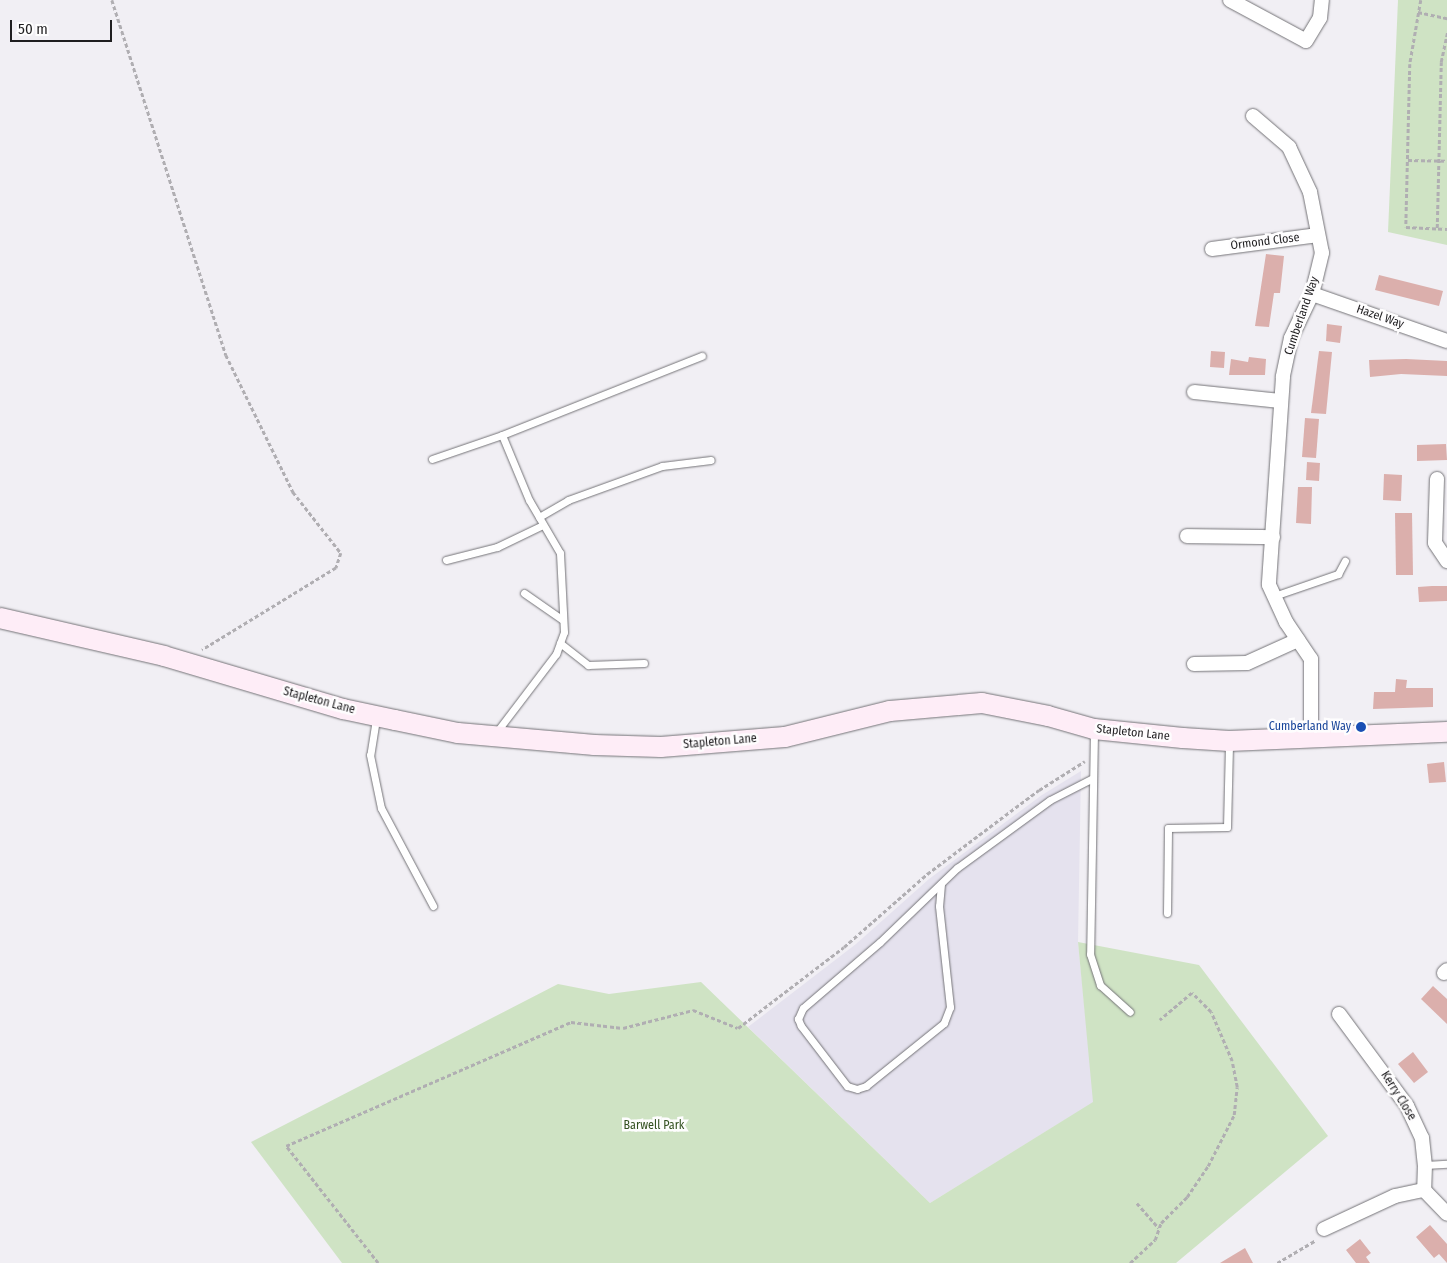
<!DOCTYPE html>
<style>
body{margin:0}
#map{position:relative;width:1447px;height:1263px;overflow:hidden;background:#f1eff4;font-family:"Fira Sans Condensed",sans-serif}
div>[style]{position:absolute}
.built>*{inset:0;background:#e5e2ee}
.green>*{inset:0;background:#cfe3c4}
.building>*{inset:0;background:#dbafac}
.path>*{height:2.5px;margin-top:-1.25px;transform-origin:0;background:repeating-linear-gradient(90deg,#b0aeb2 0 4px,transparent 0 6.5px)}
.roads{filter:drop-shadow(0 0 1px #747377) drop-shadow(0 0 1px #747377)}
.lane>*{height:7px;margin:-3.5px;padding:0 3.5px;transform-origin:3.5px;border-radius:3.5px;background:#fff}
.street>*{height:14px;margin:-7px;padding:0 7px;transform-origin:7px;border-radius:7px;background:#fff}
.secondary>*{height:20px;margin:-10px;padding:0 10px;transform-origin:10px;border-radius:10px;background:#feedf7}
.dots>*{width:14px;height:14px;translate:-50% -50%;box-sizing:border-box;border:2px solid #fefdfe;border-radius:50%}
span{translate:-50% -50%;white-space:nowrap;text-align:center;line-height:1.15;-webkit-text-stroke:5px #fefdfe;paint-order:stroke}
.street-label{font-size:12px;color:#1f1e20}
.transit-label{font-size:12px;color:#164399}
.right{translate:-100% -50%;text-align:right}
.park-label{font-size:12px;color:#335020}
.scale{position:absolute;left:10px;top:20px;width:102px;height:22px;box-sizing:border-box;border:2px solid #1f1e20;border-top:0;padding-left:6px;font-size:15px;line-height:18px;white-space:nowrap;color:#1f1e20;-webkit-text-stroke:4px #fefdfe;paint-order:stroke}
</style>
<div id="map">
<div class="built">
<div style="clip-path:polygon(1081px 771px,1078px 942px,1094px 1102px,930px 1203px,748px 1027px,856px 944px,929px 879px,1042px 795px)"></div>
</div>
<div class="green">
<div style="clip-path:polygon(1398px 0,1447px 0,1447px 245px,1388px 232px)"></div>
<div style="clip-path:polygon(1078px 942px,1199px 965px,1328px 1136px,1176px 1263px,342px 1263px,251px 1142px,558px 984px,609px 994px,701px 982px,930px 1203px,1093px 1102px)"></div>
</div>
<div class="building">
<div style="clip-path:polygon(1266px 254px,1284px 256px,1280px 293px,1274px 293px,1269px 327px,1255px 326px)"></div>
<div style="clip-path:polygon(1379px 275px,1443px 291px,1439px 306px,1375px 290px)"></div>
<div style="clip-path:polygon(1327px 324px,1342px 326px,1340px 343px,1326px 341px)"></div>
<div style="clip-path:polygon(1211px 351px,1225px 352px,1224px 368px,1210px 367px)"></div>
<div style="clip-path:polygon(1319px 351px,1332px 352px,1326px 414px,1311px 413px)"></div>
<div style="clip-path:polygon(1249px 357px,1266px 359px,1265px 375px,1229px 375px,1231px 359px,1248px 362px)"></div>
<div style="clip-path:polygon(1406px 359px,1447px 361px,1447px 376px,1401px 374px,1370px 377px,1369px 360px)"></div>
<div style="clip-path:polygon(1305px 418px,1319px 419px,1316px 458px,1302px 457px)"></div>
<div style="clip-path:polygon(1446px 444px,1447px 460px,1417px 461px,1417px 445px)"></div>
<div style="clip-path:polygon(1307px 462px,1320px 463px,1319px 481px,1306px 480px)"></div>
<div style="clip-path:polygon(1384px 474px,1402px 475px,1401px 501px,1383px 500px)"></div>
<div style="clip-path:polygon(1298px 487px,1312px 487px,1311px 524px,1296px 523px)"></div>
<div style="clip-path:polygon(1395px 513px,1412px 513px,1413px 575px,1396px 575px)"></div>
<div style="clip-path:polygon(1432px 586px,1447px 586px,1447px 601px,1419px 602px,1418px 587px)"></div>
<div style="clip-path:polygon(1396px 679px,1407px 680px,1406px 688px,1433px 688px,1433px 707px,1373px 709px,1374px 692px,1395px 692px)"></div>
<div style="clip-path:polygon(1444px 762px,1446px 782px,1429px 783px,1427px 764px)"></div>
<div style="clip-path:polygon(1433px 986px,1447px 999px,1447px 1024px,1421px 999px)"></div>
<div style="clip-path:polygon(1413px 1052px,1428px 1072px,1414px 1083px,1398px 1064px)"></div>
<div style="clip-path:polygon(1430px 1225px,1447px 1244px,1447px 1263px,1439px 1254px,1434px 1258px,1416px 1237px)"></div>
<div style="clip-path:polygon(1360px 1239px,1371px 1253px,1366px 1257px,1370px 1263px,1356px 1263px,1346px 1250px)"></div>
<div style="clip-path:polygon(1245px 1248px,1253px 1263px,1220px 1263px)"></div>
</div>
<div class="path">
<div style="left:112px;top:0;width:373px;rotate:72.2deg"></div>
<div style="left:226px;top:355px;width:153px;rotate:63.9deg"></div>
<div style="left:293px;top:492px;width:78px;rotate:51.8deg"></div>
<div style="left:341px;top:553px;width:16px;rotate:108deg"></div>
<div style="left:336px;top:568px;width:157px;rotate:148.5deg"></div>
<div style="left:1421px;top:0;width:65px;rotate:99.8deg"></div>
<div style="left:1410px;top:64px;width:163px;rotate:91.4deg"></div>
<div style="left:1406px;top:227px;width:41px;rotate:2.8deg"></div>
<div style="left:1418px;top:12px;width:30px;rotate:12deg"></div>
<div style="left:1408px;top:160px;width:39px;rotate:1deg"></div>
<div style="left:1437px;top:228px;width:166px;rotate:-88.6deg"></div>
<div style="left:1441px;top:62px;width:30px;rotate:-78deg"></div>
<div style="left:1137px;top:1203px;width:33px;rotate:49deg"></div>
<div style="left:378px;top:1263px;width:149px;rotate:-128.2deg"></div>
<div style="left:286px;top:1146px;width:311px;rotate:-23.5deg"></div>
<div style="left:571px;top:1022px;width:52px;rotate:6.6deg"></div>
<div style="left:623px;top:1028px;width:72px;rotate:-14.4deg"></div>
<div style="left:693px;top:1010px;width:48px;rotate:21.8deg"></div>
<div style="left:738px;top:1028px;width:133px;rotate:-37.4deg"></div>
<div style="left:844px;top:947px;width:111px;rotate:-41.3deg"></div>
<div style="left:927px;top:874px;width:140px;rotate:-36.9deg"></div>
<div style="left:1039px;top:790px;width:54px;rotate:-32.2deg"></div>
<div style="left:1130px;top:1263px;width:34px;rotate:-43deg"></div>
<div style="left:1155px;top:1240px;width:18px;rotate:-71deg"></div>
<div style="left:1161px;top:1223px;width:37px;rotate:-45deg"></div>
<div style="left:1187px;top:1197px;width:37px;rotate:-56deg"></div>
<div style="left:1208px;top:1166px;width:57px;rotate:-63deg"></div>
<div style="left:1234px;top:1115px;width:28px;rotate:-84deg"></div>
<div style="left:1237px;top:1087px;width:26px;rotate:-101deg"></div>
<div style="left:1232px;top:1061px;width:53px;rotate:-113.2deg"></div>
<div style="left:1211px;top:1012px;width:27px;rotate:-135deg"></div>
<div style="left:1192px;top:993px;width:42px;rotate:139.8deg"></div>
<div style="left:1277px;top:1263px;width:45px;rotate:-30.5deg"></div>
</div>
<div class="roads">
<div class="lane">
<div style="left:432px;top:459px;width:74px;rotate:-18.9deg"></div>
<div style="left:539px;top:517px;width:34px;rotate:-30deg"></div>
<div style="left:568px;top:500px;width:100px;rotate:-19.9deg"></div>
<div style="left:662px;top:466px;width:49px;rotate:-7deg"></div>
<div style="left:446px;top:560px;width:53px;rotate:-14.3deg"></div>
<div style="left:497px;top:547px;width:51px;rotate:-25.6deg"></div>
<div style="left:524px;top:593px;width:47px;rotate:34.7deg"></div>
<div style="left:1274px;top:596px;width:68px;rotate:-19deg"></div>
<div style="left:1338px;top:574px;width:15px;rotate:-62deg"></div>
<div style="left:560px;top:643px;width:36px;rotate:38deg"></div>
<div style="left:588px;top:665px;width:56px;rotate:-2deg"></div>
<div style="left:376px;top:719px;width:36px;rotate:99deg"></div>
<div style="left:370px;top:755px;width:54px;rotate:78.3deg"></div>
<div style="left:381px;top:808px;width:111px;rotate:62deg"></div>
<div style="left:1094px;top:732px;width:222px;rotate:91deg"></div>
<div style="left:1090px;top:954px;width:33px;rotate:72deg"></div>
<div style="left:1100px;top:985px;width:40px;rotate:42deg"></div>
<div style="left:495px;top:734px;width:101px;rotate:-52.7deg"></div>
<div style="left:556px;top:654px;width:23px;rotate:-70deg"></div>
<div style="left:564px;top:632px;width:79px;rotate:-92.9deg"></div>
<div style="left:560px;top:553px;width:61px;rotate:-120.3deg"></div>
<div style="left:529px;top:500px;width:70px;rotate:-112.6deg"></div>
<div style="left:502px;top:435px;width:215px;rotate:-21.6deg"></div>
<div style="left:941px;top:884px;width:22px;rotate:95deg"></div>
<div style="left:939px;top:906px;width:102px;rotate:83.8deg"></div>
<div style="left:950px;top:1007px;width:17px;rotate:111deg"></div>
<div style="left:944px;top:1023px;width:100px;rotate:141.1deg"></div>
<div style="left:866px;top:1086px;width:9px;rotate:162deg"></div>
<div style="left:857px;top:1089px;width:10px;rotate:-163deg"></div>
<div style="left:847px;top:1086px;width:76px;rotate:-127.5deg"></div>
<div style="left:801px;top:1026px;width:8px;rotate:-113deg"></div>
<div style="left:798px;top:1019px;width:12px;rotate:-66deg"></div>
<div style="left:803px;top:1008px;width:101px;rotate:-40.6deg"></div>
<div style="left:880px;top:942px;width:107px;rotate:-43.9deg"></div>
<div style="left:957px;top:868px;width:115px;rotate:-36.2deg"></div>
<div style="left:1050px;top:800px;width:48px;rotate:-27.1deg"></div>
<div style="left:1167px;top:913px;width:85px;rotate:-89.3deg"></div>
<div style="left:1168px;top:828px;width:59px;rotate:-1deg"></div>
<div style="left:1227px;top:827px;width:84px;rotate:-88.6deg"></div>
<div style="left:1425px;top:1165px;width:22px;rotate:-3deg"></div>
</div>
<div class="street">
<div style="left:1230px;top:0;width:86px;rotate:28.3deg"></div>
<div style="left:1306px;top:41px;width:27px;rotate:-59deg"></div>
<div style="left:1320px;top:18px;width:18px;rotate:-84deg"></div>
<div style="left:1253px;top:116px;width:48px;rotate:40.7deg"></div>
<div style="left:1289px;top:147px;width:50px;rotate:65deg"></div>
<div style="left:1310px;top:192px;width:62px;rotate:78.9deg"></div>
<div style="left:1322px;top:253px;width:42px;rotate:103.7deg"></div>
<div style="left:1312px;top:294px;width:49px;rotate:115.5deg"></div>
<div style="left:1291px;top:338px;width:40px;rotate:102deg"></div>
<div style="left:1283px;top:377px;width:208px;rotate:93.9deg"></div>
<div style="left:1269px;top:585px;width:41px;rotate:65.3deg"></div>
<div style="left:1286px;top:622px;width:45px;rotate:56deg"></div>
<div style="left:1311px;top:659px;width:78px;rotate:90deg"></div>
<div style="left:1212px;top:249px;width:107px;rotate:-7.5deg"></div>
<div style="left:1312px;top:294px;width:143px;rotate:19.2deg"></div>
<div style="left:1194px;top:392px;width:87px;rotate:5.9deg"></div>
<div style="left:1437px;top:479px;width:64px;rotate:91.8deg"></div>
<div style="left:1435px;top:543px;width:22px;rotate:56deg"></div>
<div style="left:1187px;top:536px;width:86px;rotate:0.7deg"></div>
<div style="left:1194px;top:664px;width:53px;rotate:-1.1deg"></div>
<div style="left:1247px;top:663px;width:56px;rotate:-24.3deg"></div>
<div style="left:1444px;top:973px;width:4px;rotate:-45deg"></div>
<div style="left:1339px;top:1014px;width:114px;rotate:53.5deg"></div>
<div style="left:1407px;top:1106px;width:35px;rotate:65deg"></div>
<div style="left:1422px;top:1138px;width:27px;rotate:84deg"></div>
<div style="left:1425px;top:1165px;width:25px;rotate:92deg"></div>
<div style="left:1424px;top:1190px;width:33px;rotate:46deg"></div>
<div style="left:1324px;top:1229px;width:78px;rotate:-24.9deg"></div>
<div style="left:1395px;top:1196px;width:30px;rotate:-12deg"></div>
</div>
<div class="secondary">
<div style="left:0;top:618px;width:168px;rotate:13deg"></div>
<div style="left:164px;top:656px;width:187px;rotate:16.5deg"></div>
<div style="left:343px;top:709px;width:53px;rotate:11.9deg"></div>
<div style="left:395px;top:720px;width:64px;rotate:11.7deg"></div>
<div style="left:458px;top:733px;width:137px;rotate:5deg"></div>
<div style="left:594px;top:745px;width:67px;rotate:1.7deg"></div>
<div style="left:661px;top:747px;width:124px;rotate:-4.6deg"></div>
<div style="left:785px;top:737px;width:108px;rotate:-13.9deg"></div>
<div style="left:890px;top:711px;width:92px;rotate:-5deg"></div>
<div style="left:982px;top:703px;width:67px;rotate:11.1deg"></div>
<div style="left:1048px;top:716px;width:48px;rotate:15.8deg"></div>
<div style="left:1094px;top:729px;width:89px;rotate:5.8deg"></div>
<div style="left:1183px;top:738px;width:46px;rotate:3.7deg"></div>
<div style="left:1229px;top:741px;width:218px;rotate:-2.4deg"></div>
</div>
</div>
<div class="dots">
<div style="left:1361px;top:727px;background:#1a4fb4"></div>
</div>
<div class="street-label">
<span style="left:1265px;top:242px;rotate:-7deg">Ormond Close</span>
<span style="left:1302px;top:316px;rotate:-71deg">Cumberland Way</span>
<span style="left:1380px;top:317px;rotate:19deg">Hazel Way</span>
<span style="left:319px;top:701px;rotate:15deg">Stapleton Lane</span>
<span style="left:1133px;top:733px;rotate:6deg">Stapleton Lane</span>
<span style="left:720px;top:742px;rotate:-5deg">Stapleton Lane</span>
<span style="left:1398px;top:1096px;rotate:58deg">Kerry Close</span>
</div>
<div class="transit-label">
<span class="right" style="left:1351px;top:727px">Cumberland Way</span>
</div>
<div class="park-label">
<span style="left:654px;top:1126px">Barwell Park</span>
</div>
<div class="scale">50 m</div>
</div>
